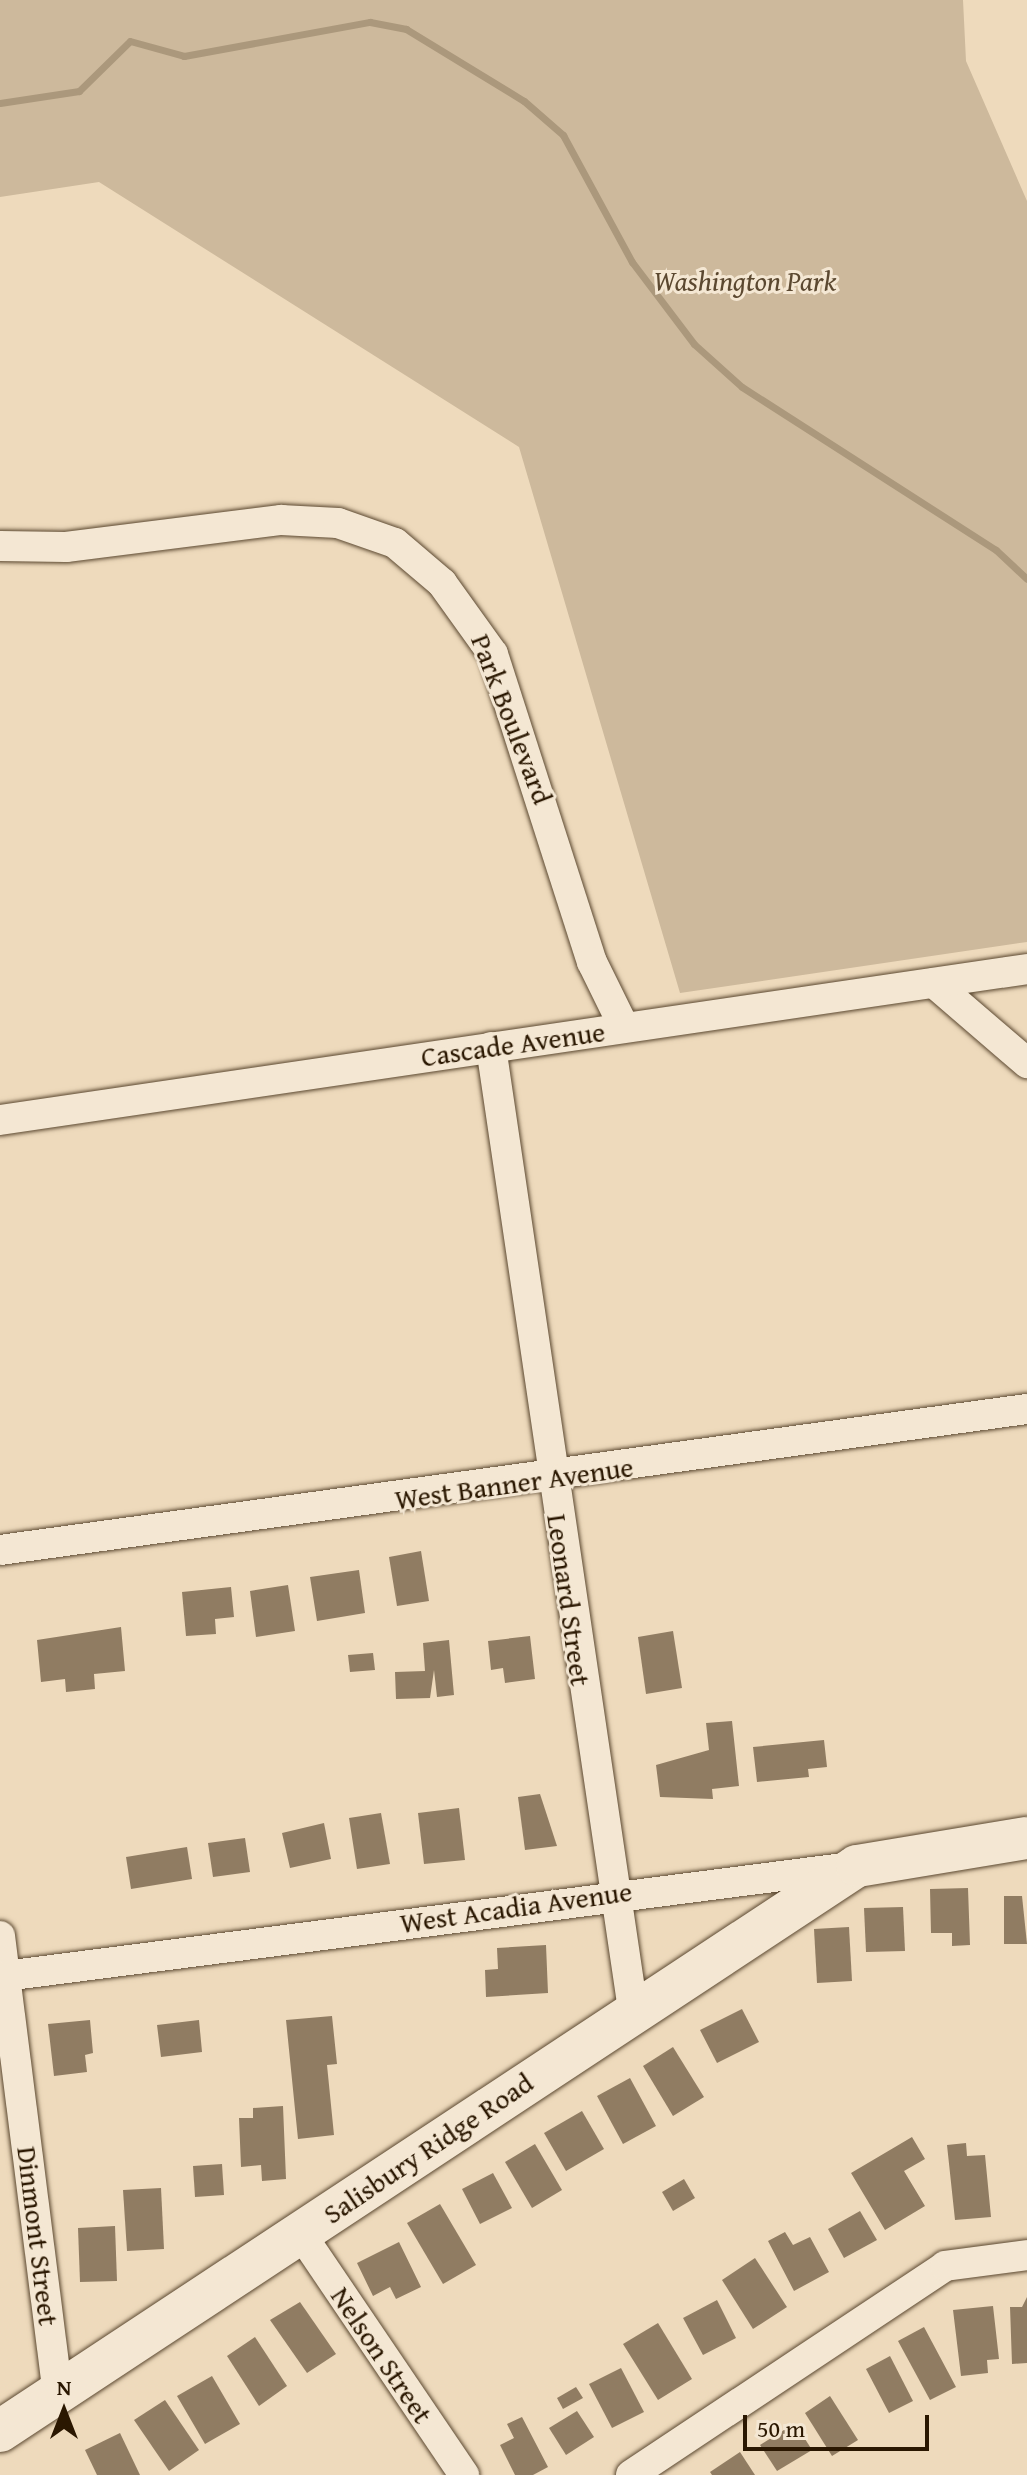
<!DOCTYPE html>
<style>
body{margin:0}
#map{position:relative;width:1027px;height:2475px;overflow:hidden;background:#eedabc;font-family:"Gentium Book Plus",serif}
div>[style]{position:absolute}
.green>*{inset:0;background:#cdb99c}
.stream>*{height:7px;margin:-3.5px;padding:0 3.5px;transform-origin:3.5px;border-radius:3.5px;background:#ab987c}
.building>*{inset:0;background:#907c62}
.roads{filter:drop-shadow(0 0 2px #5b4830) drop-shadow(0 0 2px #5b4830)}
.street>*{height:30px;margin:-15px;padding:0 15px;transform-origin:15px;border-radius:15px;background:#f4e7d3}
.secondary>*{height:42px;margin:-21px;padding:0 21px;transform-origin:21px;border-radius:21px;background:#f4e7d3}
span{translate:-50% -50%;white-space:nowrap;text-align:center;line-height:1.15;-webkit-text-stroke:6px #f4e7d3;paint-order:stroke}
.park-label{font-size:28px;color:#5b4830;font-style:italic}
.street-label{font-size:28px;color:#2a1701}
.north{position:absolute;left:24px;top:2371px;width:80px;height:80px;-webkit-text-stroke:6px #f4e7d3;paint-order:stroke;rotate:0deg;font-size:22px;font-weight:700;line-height:32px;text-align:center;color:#2a1701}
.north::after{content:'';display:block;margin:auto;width:28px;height:36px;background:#2a1701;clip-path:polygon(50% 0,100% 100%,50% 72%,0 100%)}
.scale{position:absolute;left:743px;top:2415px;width:186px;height:36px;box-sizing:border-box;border:4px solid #2a1701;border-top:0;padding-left:10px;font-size:24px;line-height:28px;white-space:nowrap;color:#2a1701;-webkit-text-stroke:6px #f4e7d3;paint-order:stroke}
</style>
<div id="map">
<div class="green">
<div style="clip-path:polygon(0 0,963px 0,966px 61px,1027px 201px,1027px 942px,680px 993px,519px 447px,99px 182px,0 197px)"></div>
</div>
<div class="stream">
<div style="left:0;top:103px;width:80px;rotate:-8.6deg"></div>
<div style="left:79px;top:91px;width:71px;rotate:-44.4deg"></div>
<div style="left:130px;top:41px;width:56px;rotate:15.5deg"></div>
<div style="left:184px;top:56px;width:189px;rotate:-10.4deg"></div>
<div style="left:370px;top:22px;width:37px;rotate:11deg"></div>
<div style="left:406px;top:29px;width:138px;rotate:31.4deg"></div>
<div style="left:524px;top:101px;width:52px;rotate:41.1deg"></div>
<div style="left:563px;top:135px;width:145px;rotate:61.5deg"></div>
<div style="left:632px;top:262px;width:103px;rotate:52.9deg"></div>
<div style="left:694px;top:344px;width:64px;rotate:41.9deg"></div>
<div style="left:742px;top:387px;width:302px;rotate:32.7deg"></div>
<div style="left:996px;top:550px;width:42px;rotate:43.1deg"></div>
</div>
<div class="building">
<div style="clip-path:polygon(421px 1551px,429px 1601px,397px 1606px,389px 1557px)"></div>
<div style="clip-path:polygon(359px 1570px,365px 1613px,317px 1621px,310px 1577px)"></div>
<div style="clip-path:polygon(288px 1585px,295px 1631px,256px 1637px,250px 1591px)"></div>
<div style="clip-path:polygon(231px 1587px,234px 1617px,215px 1619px,216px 1634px,186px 1636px,182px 1592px)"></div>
<div style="clip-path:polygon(121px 1627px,125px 1671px,94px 1674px,95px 1689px,66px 1692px,65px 1679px,41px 1682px,37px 1640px)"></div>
<div style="clip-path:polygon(673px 1631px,682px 1688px,646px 1694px,638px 1637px)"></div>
<div style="clip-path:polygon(530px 1636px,535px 1679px,505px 1683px,503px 1668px,491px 1670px,488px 1641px)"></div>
<div style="clip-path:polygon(449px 1640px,454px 1695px,437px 1697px,434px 1670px,430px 1698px,396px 1699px,395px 1672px,425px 1671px,423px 1643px)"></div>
<div style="clip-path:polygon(373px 1653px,375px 1670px,350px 1672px,348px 1655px)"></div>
<div style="clip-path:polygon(732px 1721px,739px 1786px,712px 1789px,713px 1799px,660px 1797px,656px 1765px,709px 1750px,706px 1723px)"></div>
<div style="clip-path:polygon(824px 1740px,827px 1767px,808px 1769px,809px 1777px,757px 1782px,753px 1747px)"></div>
<div style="clip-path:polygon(540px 1794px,557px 1846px,525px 1850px,518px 1797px)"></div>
<div style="clip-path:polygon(459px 1808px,465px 1860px,424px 1864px,418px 1813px)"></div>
<div style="clip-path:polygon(381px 1813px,390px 1864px,357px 1869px,349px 1818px)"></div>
<div style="clip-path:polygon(324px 1823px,331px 1859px,290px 1868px,282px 1833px)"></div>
<div style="clip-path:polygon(245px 1838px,250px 1872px,213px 1877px,208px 1843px)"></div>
<div style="clip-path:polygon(187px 1847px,192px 1879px,131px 1889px,126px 1857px)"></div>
<div style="clip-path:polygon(968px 1888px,970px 1945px,952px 1946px,952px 1933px,931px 1933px,930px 1889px)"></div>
<div style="clip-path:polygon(1004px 1896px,1022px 1896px,1027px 1944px,1004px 1944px)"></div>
<div style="clip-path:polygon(903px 1907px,905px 1951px,866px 1952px,864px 1908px)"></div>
<div style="clip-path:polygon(849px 1927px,852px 1981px,817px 1983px,814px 1929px)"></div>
<div style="clip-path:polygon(546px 1945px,548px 1993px,486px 1997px,485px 1970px,498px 1969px,497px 1948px)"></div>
<div style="clip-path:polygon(742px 2009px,759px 2042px,717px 2063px,700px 2030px)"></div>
<div style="clip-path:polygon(332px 2016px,337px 2064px,327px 2065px,334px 2135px,298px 2139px,286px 2020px)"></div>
<div style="clip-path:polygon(90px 2020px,93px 2053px,85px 2055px,87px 2072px,54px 2076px,48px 2024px)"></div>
<div style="clip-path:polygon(199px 2020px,202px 2052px,161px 2057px,157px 2025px)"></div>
<div style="clip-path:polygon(673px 2047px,704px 2097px,673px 2116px,643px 2066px)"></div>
<div style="clip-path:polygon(630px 2078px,656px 2126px,623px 2144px,597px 2096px)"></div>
<div style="clip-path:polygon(283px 2106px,286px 2179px,262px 2181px,261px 2165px,241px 2167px,239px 2118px,253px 2118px,253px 2108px)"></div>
<div style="clip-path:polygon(582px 2111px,604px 2149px,566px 2171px,544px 2133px)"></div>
<div style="clip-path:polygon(912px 2137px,925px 2159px,904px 2171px,925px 2206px,885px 2230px,851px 2173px)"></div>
<div style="clip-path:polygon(966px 2143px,967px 2156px,985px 2155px,991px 2217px,955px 2220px,947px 2145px)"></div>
<div style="clip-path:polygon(535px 2144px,562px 2190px,532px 2208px,505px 2162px)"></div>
<div style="clip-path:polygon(222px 2164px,224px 2195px,195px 2197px,193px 2166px)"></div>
<div style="clip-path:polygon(493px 2173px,512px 2208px,480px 2224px,462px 2189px)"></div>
<div style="clip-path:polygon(684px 2179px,695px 2198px,673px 2211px,662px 2192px)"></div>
<div style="clip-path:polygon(161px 2188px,164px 2249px,127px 2251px,123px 2190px)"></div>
<div style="clip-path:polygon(440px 2204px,476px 2265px,443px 2284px,407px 2223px)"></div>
<div style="clip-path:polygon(860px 2211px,877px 2240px,844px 2258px,828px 2229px)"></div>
<div style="clip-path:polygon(115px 2226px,117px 2281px,80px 2282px,78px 2228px)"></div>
<div style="clip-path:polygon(785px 2232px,793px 2245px,810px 2237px,829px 2272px,794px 2291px,768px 2241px)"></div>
<div style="clip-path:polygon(399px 2242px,421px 2287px,396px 2299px,390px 2287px,373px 2296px,357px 2263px)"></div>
<div style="clip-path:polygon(755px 2258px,787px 2307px,753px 2329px,722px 2280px)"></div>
<div style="clip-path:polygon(1027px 2297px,1027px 2363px,1012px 2364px,1010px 2307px,1022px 2307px)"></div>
<div style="clip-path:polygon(717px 2300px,736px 2338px,703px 2355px,683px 2318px)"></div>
<div style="clip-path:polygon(300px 2302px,336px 2354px,307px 2373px,270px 2320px)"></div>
<div style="clip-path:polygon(993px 2306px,999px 2359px,987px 2360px,988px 2373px,961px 2376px,953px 2310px)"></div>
<div style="clip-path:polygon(658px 2323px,692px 2379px,658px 2400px,623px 2344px)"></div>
<div style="clip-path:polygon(924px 2327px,956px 2387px,930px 2400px,898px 2341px)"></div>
<div style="clip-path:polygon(255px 2337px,287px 2386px,259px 2406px,227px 2356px)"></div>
<div style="clip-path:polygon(890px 2356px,913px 2401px,889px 2413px,866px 2369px)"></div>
<div style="clip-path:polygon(621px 2368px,644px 2412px,612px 2428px,589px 2384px)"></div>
<div style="clip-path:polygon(212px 2376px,240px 2424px,205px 2444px,177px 2396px)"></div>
<div style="clip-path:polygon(576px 2387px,583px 2398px,563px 2409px,557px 2398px)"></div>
<div style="clip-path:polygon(830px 2396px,858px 2440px,832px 2456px,805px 2413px)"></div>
<div style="clip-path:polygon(165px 2400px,199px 2450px,169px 2471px,134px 2420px)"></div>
<div style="clip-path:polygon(577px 2411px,594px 2437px,566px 2455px,549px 2428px)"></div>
<div style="clip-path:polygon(522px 2417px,548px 2467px,533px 2475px,515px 2475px,500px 2445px,514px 2438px,507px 2424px)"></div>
<div style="clip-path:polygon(795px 2423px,812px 2450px,777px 2471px,760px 2445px)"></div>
<div style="clip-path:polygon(120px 2433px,140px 2475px,97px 2475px,85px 2450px)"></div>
<div style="clip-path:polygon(740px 2452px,755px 2475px,712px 2475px,710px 2472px)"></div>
</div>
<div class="roads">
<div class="street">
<div style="left:0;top:546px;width:66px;rotate:0.9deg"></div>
<div style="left:66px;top:547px;width:217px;rotate:-7.2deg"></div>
<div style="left:281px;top:520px;width:57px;rotate:3deg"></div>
<div style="left:338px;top:523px;width:60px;rotate:19.3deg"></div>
<div style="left:395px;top:543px;width:62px;rotate:40.4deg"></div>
<div style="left:442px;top:583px;width:87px;rotate:54.3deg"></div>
<div style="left:493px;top:654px;width:324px;rotate:72.2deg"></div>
<div style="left:592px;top:962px;width:72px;rotate:63.8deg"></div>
<div style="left:934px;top:983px;width:123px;rotate:40.7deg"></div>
<div style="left:491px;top:1047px;width:973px;rotate:81.61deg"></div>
<div style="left:0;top:1120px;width:1038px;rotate:-8.36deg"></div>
<div style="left:0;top:1550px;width:1037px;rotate:-7.82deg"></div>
<div style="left:0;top:1936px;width:461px;rotate:82.8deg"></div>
<div style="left:5px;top:1976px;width:853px;rotate:-7.34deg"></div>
<div style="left:301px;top:2234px;width:291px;rotate:55.9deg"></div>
<div style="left:631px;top:2475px;width:377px;rotate:-33.6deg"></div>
<div style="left:945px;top:2266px;width:83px;rotate:-7.6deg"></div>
</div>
<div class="secondary">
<div style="left:0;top:2431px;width:1026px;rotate:-33.4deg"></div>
<div style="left:857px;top:1866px;width:172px;rotate:-9.4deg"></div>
</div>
</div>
<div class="park-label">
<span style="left:745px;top:281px">Washington Park</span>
</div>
<div class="street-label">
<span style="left:512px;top:719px;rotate:69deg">Park Boulevard</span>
<span style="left:513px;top:1044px;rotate:-8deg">Cascade Avenue</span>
<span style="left:514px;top:1483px;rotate:-8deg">West Banner Avenue</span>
<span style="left:569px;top:1600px;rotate:82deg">Leonard Street</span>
<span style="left:516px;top:1907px;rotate:-8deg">West Acadia Avenue</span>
<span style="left:428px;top:2148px;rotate:-34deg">Salisbury Ridge Road</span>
<span style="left:38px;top:2236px;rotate:83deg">Dinmont Street</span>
<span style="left:382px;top:2355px;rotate:56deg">Nelson Street</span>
</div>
<div class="north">N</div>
<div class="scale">50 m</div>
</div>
